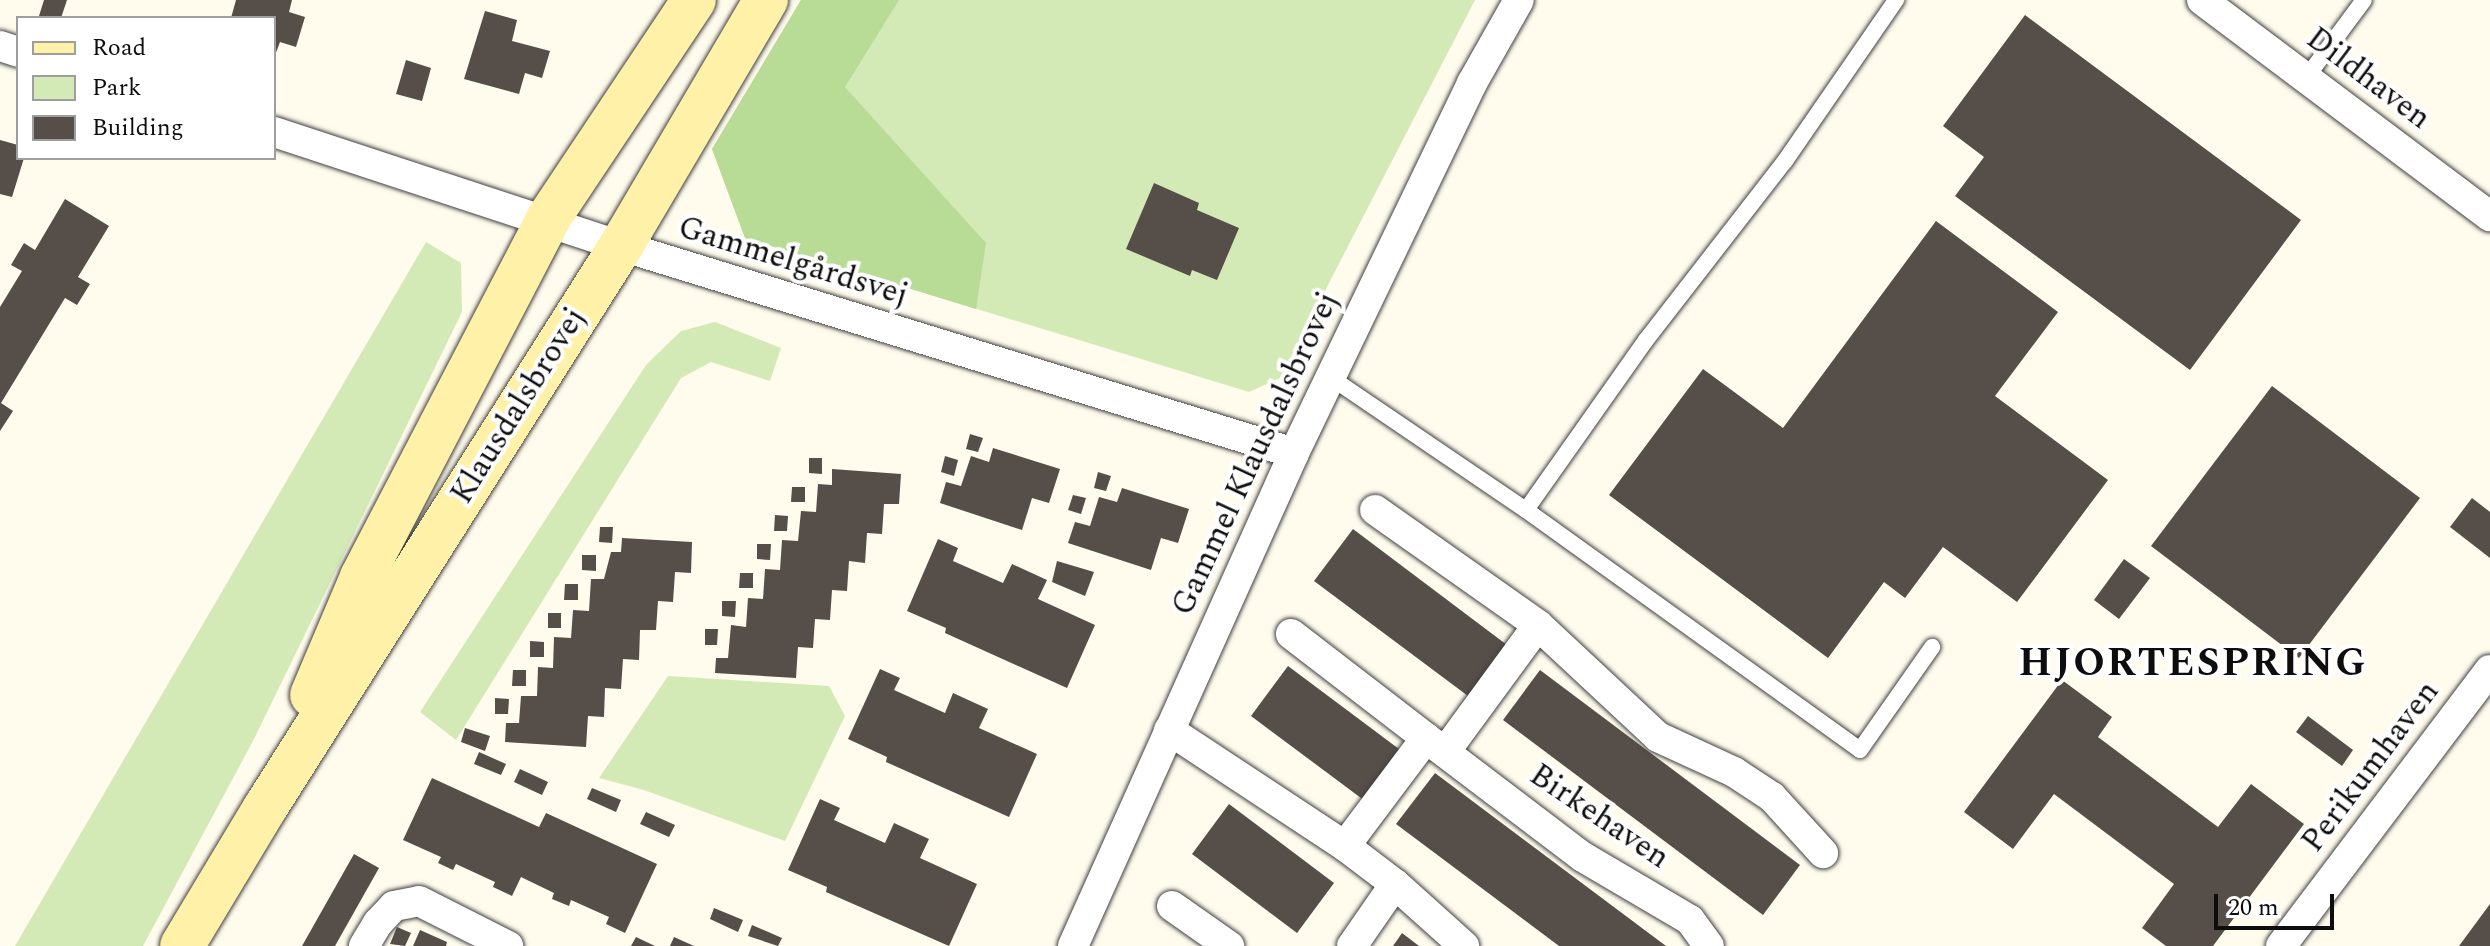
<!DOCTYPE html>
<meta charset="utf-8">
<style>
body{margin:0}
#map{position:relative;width:2490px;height:946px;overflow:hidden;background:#fffbed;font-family:Spectral,serif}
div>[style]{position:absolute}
.green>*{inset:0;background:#d4eab6}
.forest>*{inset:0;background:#b8dc95}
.building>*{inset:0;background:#564e49}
.roads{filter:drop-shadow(0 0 2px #404040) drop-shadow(0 0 2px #404040)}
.lane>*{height:16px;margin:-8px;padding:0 8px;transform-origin:8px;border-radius:8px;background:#fff}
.street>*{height:30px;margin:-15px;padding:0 15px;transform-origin:15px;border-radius:15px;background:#fff}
.secondary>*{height:44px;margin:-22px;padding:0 22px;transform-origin:22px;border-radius:22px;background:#fff1a8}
span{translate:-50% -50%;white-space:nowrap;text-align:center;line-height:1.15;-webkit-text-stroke:8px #fff;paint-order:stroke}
.street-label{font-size:32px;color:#0d0d0d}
.district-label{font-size:40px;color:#0d0d0d;font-weight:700;letter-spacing:2px}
.legend{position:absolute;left:16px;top:16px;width:260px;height:144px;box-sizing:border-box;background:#fff;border:2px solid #9e9e9e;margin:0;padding:10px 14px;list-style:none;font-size:24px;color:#0d0d0d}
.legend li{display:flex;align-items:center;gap:16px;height:40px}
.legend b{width:40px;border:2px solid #9e9e9e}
.scale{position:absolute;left:2214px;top:894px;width:120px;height:36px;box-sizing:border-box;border:4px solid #0d0d0d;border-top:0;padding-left:10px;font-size:24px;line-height:28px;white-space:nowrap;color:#0d0d0d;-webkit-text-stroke:6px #fff;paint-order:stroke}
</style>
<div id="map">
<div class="green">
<div style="clip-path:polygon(801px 0,1475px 0,1280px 378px,1249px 392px,745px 238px,712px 149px)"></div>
<div style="clip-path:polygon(426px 242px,461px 263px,462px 312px,254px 739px,143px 946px,15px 946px)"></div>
<div style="clip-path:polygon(715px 322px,781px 348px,770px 381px,711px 362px,681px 378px,456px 740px,420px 712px,646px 365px,681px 331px)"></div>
<div style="clip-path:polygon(668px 676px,829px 686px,845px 716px,785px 841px,644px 790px,599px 778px)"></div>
</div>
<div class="forest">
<div style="clip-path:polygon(801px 0,899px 0,845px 87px,986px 243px,976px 309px,745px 238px,712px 149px)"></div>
</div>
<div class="building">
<div style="clip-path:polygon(44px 0,67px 0,61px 18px,39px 16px)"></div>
<div style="clip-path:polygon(236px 0,292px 0,289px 12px,305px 17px,296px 47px,280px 42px,274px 58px,274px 18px,231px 18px)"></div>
<div style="clip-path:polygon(485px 11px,517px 20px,512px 41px,550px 51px,542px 78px,525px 73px,519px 94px,464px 79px)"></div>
<div style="clip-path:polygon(2025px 15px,2301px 220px,2190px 370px,1955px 196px,1984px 157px,1943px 126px)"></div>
<div style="clip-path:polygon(406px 60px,431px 68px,422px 101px,396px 94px)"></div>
<div style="clip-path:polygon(0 140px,18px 145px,18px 158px,24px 158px,12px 197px,0 194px)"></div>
<div style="clip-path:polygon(1154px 183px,1199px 203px,1197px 210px,1239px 228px,1217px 280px,1192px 270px,1190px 276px,1126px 249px)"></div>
<div style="clip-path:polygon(65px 199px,109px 226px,78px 277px,90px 284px,77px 305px,65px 298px,1px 403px,13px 411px,0 431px,0 307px,22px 271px,11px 265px,24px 243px,35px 250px)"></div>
<div style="clip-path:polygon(1936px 221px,2058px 312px,1995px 396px,2108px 480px,2017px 602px,1943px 547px,1905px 598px,1884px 582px,1828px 658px,1609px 495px,1703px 369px,1783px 428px)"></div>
<div style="clip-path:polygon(2272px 386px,2420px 498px,2299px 658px,2151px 546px)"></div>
<div style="clip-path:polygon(970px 434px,983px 438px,978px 452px,966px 449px)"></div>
<div style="clip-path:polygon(993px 448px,1060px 469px,1049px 503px,1032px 498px,1022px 530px,940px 503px,946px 482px,961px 486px,971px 456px,989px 462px)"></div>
<div style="clip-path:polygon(945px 456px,958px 460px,954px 476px,941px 472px)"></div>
<div style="clip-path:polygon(809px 458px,822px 458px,822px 474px,809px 473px)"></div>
<div style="clip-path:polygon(832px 469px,901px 474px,899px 504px,884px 504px,882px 534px,867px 533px,865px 563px,849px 561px,847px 591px,832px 590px,830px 620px,815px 619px,813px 648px,798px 647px,796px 678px,715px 673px,716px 658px,728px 658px,731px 625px,746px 627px,748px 598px,763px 599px,765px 569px,780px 570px,782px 540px,798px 541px,801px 511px,816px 512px,818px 484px,832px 485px)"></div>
<div style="clip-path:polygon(1098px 472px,1111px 476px,1106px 491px,1094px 488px)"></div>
<div style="clip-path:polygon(792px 487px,805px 487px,805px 502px,791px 502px)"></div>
<div style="clip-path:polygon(1122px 488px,1189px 509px,1178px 543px,1161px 538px,1151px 570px,1068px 543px,1075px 522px,1090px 526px,1099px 497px,1117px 502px)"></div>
<div style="clip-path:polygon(1073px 495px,1086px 498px,1081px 514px,1068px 510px)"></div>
<div style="clip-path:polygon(2472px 498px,2490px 512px,2490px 558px,2450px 527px)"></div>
<div style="clip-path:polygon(775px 515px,788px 516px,787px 531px,774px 531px)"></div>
<div style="clip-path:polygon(600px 527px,613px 527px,612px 543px,599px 542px)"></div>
<div style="clip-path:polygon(1353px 529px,1507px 645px,1468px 696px,1314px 581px)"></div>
<div style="clip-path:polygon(622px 538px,692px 542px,691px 573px,675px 572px,673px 602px,658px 601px,656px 630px,640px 630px,639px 660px,623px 659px,621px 689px,605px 688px,604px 717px,588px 716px,586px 747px,505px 742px,506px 723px,519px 723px,521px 696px,537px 696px,538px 667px,553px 668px,554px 637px,571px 638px,573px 610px,589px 611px,591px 579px,604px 579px,611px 552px,621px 552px)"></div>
<div style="clip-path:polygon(938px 539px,958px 548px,953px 561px,1003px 583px,1012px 564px,1047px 580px,1038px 599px,1095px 625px,1067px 688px,945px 633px,946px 628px,907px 611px)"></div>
<div style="clip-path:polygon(757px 544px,771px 544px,770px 560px,757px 559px)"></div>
<div style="clip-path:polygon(582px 555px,596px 555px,596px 571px,582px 570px)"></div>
<div style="clip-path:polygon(2124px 559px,2150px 578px,2119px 619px,2094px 600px)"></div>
<div style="clip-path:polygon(1057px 561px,1094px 572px,1085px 596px,1052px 582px)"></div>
<div style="clip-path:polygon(740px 573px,753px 573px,753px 588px,739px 588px)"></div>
<div style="clip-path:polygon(565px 584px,578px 584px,578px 600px,564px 600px)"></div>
<div style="clip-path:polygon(722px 601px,736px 601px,735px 617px,722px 616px)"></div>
<div style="clip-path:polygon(548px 613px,561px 613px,561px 628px,548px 628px)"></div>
<div style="clip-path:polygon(705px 629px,718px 629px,717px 645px,705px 645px)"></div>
<div style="clip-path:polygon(530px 641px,544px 642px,544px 657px,530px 657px)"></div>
<div style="clip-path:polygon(1288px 666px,1403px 752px,1365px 801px,1251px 716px)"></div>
<div style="clip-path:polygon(880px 669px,900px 678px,894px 690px,945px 713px,953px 693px,988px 709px,979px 728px,1037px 754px,1009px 817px,886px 762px,887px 757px,848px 739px)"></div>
<div style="clip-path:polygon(513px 670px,526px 670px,526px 686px,512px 686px)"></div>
<div style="clip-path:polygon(1540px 670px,1800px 865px,1763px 915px,1503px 720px)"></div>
<div style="clip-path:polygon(2062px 680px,2112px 717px,2098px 737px,2218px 827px,2251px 784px,2304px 824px,2213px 946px,2166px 946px,2142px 928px,2174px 884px,2054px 794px,2013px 849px,1964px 812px)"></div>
<div style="clip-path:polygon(495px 698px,509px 699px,508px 714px,495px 714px)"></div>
<div style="clip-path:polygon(2308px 716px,2353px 750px,2342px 766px,2296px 732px)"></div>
<div style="clip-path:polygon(465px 728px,490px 736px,485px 751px,461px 742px)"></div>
<div style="clip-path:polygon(479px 752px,506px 764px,501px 775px,474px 764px)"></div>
<div style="clip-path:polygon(520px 769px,548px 782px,542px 795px,514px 782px)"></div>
<div style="clip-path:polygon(1435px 773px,1666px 946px,1559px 946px,1396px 824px)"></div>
<div style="clip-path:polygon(432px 778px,539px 827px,546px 813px,657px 864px,625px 933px,606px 924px,609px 917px,571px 900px,569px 906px,552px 899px,554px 893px,521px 877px,512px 896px,493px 887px,495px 882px,456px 864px,453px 870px,438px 863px,441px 857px,403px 840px)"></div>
<div style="clip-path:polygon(592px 788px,621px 800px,616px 812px,587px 799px)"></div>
<div style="clip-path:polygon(820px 799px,840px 808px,834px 820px,885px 843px,894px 823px,929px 839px,920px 858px,977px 884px,949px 946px,826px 892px,827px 887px,788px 870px)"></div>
<div style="clip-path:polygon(1229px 804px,1334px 883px,1297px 933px,1192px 854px)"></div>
<div style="clip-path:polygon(646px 812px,675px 825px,669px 837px,640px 824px)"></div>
<div style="clip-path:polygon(354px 854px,379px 868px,335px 946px,302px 946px)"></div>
<div style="clip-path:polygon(2490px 904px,2490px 946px,2459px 946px)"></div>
<div style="clip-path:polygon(714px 908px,743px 920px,738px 932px,710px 919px)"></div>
<div style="clip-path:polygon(752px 925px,782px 938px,778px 946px,748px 936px)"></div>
<div style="clip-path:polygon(397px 927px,411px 933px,405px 946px,390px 944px)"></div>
<div style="clip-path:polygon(420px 930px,447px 942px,446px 946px,413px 946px)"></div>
<div style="clip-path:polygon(1402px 933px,1419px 946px,1393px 946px)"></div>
<div style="clip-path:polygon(636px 937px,655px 946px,631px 946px)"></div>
<div style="clip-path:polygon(674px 937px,694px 946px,670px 946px)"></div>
</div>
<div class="roads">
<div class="lane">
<div style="left:2306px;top:78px;width:97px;rotate:-53.4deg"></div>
<div style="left:1330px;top:377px;width:237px;rotate:34.2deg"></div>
<div style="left:1526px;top:510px;width:208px;rotate:-54.8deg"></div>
<div style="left:1646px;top:340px;width:227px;rotate:-52.2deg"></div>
<div style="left:1785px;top:161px;width:196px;rotate:-55.4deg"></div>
<div style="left:1526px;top:510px;width:411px;rotate:35.7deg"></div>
<div style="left:1860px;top:750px;width:126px;rotate:-55deg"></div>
</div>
<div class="street">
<div style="left:2202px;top:0;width:360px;rotate:36.9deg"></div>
<div style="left:0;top:46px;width:19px;rotate:18deg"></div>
<div style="left:274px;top:132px;width:365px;rotate:18.2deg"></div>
<div style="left:621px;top:246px;width:704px;rotate:17.1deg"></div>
<div style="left:1375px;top:510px;width:199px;rotate:35.2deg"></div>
<div style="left:1291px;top:634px;width:170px;rotate:37.6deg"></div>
<div style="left:1169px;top:730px;width:211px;rotate:33.4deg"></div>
<div style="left:1345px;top:846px;width:63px;rotate:37.2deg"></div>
<div style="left:1395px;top:884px;width:93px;rotate:41.9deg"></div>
<div style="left:1445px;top:752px;width:157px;rotate:-53.8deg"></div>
<div style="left:1538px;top:625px;width:164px;rotate:43deg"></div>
<div style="left:1658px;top:737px;width:84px;rotate:24.7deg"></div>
<div style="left:1734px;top:772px;width:45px;rotate:33.3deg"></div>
<div style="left:1772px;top:797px;width:76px;rotate:47.7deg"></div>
<div style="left:1345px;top:846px;width:135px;rotate:-53.1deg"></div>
<div style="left:1426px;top:738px;width:197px;rotate:37.2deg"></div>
<div style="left:1583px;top:857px;width:124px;rotate:30.5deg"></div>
<div style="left:1690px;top:920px;width:32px;rotate:54deg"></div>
<div style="left:1172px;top:906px;width:70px;rotate:35.1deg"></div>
<div style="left:364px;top:946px;width:27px;rotate:-59deg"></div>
<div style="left:378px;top:923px;width:23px;rotate:-47deg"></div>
<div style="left:394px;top:906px;width:25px;rotate:-11deg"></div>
<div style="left:419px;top:901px;width:100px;rotate:26.8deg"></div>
<div style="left:1073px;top:946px;width:540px;rotate:-65.85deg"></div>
<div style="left:1294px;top:453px;width:411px;rotate:-64.3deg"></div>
<div style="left:1472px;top:83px;width:95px;rotate:-60.5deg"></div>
<div style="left:1352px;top:946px;width:75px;rotate:-55.3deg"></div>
<div style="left:2281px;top:946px;width:346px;rotate:-52.9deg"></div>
</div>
<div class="secondary">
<div style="left:312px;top:695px;width:128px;rotate:-67deg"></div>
<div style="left:362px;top:577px;width:403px;rotate:-62.5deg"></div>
<div style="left:548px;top:219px;width:263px;rotate:-56.3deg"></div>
<div style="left:182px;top:946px;width:161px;rotate:-59deg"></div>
<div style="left:265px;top:808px;width:665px;rotate:-57.65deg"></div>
<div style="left:621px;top:246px;width:286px;rotate:-59.5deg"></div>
</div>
</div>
<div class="street-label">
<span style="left:2368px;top:79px;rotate:37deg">Dildhaven</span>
<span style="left:793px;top:262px;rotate:17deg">Gammelgårdsvej</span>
<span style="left:519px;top:406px;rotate:-58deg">Klausdalsbrovej</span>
<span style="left:1256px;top:454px;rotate:-65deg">Gammel Klausdalsbrovej</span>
<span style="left:2371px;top:767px;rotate:-53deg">Perikumhaven</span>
<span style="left:1599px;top:817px;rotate:34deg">Birkehaven</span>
</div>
<div class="district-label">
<span style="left:2193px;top:664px">HJORTESPRING</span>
</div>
<ul class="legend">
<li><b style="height:10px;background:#fff1a8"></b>Road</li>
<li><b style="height:22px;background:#d4eab6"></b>Park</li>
<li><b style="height:22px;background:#564e49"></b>Building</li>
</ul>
<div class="scale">20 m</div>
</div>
